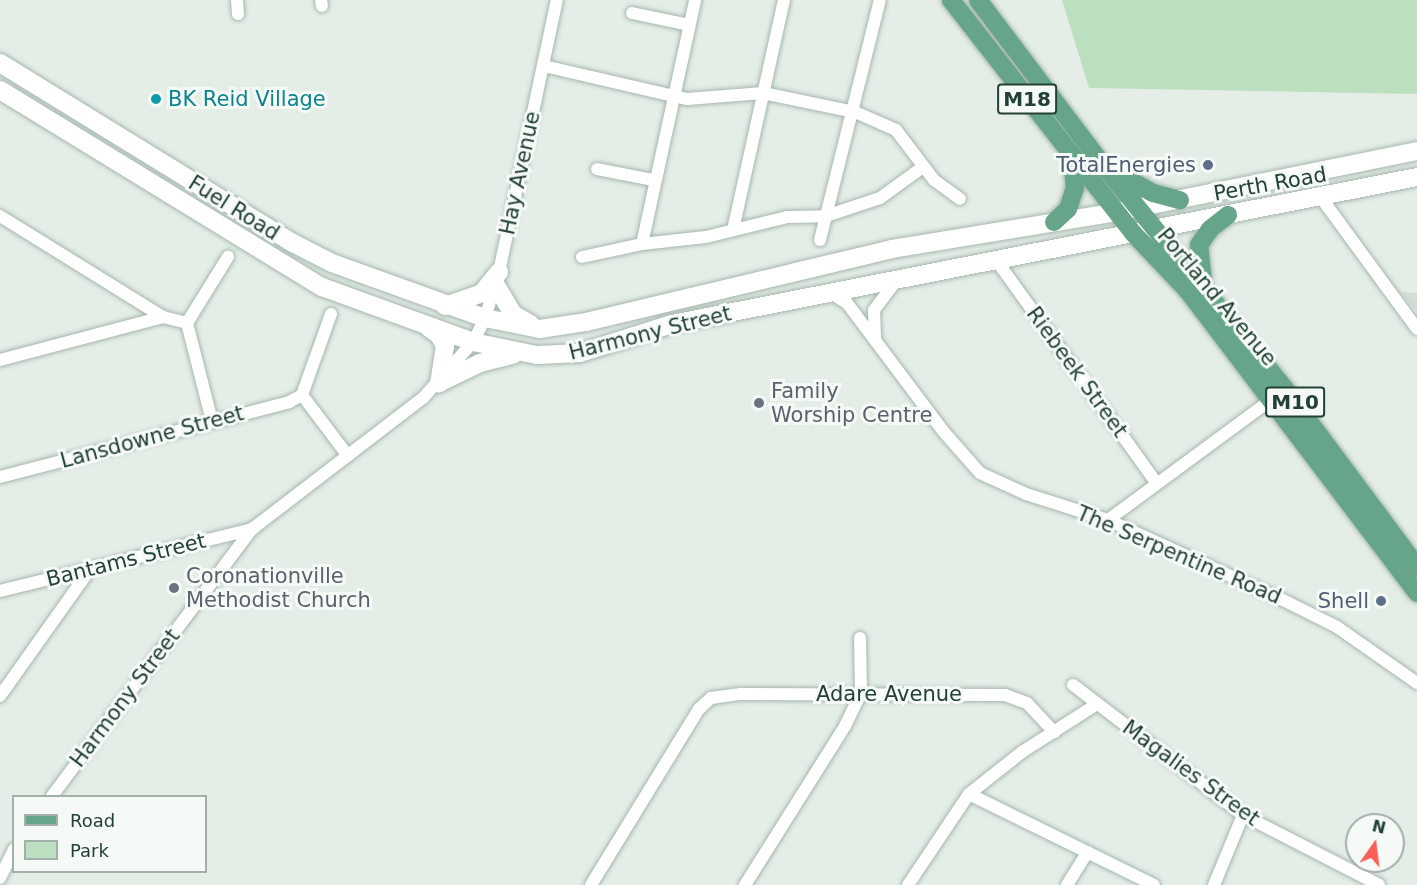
<!DOCTYPE html>
<style>
body{margin:0}
#map{position:relative;width:1417px;height:885px;overflow:hidden;background:#e4eee7;font-family:"DejaVu Sans",sans-serif}
div>[style]{position:absolute}
.built>*{inset:0;background:#d2ded6}
.green>*{inset:0;background:#bce0bf}
.roads{filter:drop-shadow(0 0 2px #a6b7ad) drop-shadow(0 0 2px #a6b7ad)}
.minor>*{height:12px;margin:-6px;padding:0 6px;transform-origin:6px;border-radius:6px;background:#fff}
.secondary>*{height:18px;margin:-9px;padding:0 9px;transform-origin:9px;border-radius:9px;background:#fff}
.primary>*{height:18px;margin:-9px;padding:0 9px;transform-origin:9px;border-radius:9px;background:#66a589}
.dots>*{width:16px;height:16px;translate:-50% -50%;box-sizing:border-box;border:3px solid #f5faf6;border-radius:50%}
span{translate:-50% -50%;white-space:nowrap;text-align:center;line-height:1.15;-webkit-text-stroke:6px #f5faf6;paint-order:stroke}
.shield-label span{padding:2px 4px;background:#f5faf6;border:2px solid;border-radius:4px;-webkit-text-stroke-width:0}
.shield-label{font-size:20px;color:#224133;font-weight:700}
.culture-label{font-size:21px;color:#0d838f}
.left{translate:0 -50%;text-align:left}
.service-label{font-size:21px;color:#4e5e75}
.right{translate:-100% -50%;text-align:right}
.street-label{font-size:21px;color:#224133}
.worship-label{font-size:21px;color:#5b616d}
.legend{position:absolute;left:12px;top:795px;width:195px;height:78px;box-sizing:border-box;background:#f5faf6;border:2px solid #a1b0a8;margin:0;padding:8px 10px;list-style:none;font-size:18px;color:#224133}
.legend li{display:flex;align-items:center;gap:12px;height:30px}
.legend b{width:30px;border:2px solid #a1b0a8}
.north{position:absolute;left:1345px;top:813px;width:60px;height:60px;box-sizing:border-box;background:#f5faf6;border:2px solid #a1b0a8;border-radius:50%;rotate:14deg;font-size:16px;font-weight:700;line-height:24px;text-align:center;color:#224133}
.north::after{content:'';display:block;margin:auto;width:21px;height:27px;background:#f86058;clip-path:polygon(50% 0,100% 100%,50% 72%,0 100%)}
</style>
<div id="map">
<div class="built">
<div style="clip-path:polygon(1401px 292px,1417px 293px,1417px 312px)"></div>
</div>
<div class="green">
<div style="clip-path:polygon(1062px 0,1417px 0,1417px 94px,1089px 88px)"></div>
</div>
<div class="roads">
<div class="minor">
<div style="left:237px;top:0;width:14px;rotate:86deg"></div>
<div style="left:321px;top:0;width:6px;rotate:81deg"></div>
<div style="left:632px;top:13px;width:58px;rotate:11.9deg"></div>
<div style="left:544px;top:66px;width:147px;rotate:13deg"></div>
<div style="left:687px;top:99px;width:76px;rotate:-4.5deg"></div>
<div style="left:763px;top:93px;width:94px;rotate:11.7deg"></div>
<div style="left:855px;top:112px;width:45px;rotate:23.7deg"></div>
<div style="left:896px;top:130px;width:63px;rotate:52.8deg"></div>
<div style="left:934px;top:180px;width:32px;rotate:36deg"></div>
<div style="left:597px;top:169px;width:57px;rotate:11.1deg"></div>
<div style="left:1322px;top:199px;width:161px;rotate:53.8deg"></div>
<div style="left:0;top:216px;width:192px;rotate:31.8deg"></div>
<div style="left:733px;top:230px;width:236px;rotate:-77.5deg"></div>
<div style="left:820px;top:240px;width:247px;rotate:-76deg"></div>
<div style="left:642px;top:244px;width:250px;rotate:-77.7deg"></div>
<div style="left:582px;top:257px;width:61px;rotate:-12.2deg"></div>
<div style="left:642px;top:244px;width:64px;rotate:-6.2deg"></div>
<div style="left:706px;top:237px;width:83px;rotate:-13.9deg"></div>
<div style="left:787px;top:217px;width:39px;rotate:-1deg"></div>
<div style="left:826px;top:216px;width:57px;rotate:-18.4deg"></div>
<div style="left:880px;top:198px;width:53px;rotate:-35.8deg"></div>
<div style="left:997px;top:261px;width:272px;rotate:54.3deg"></div>
<div style="left:834px;top:295px;width:15px;rotate:32deg"></div>
<div style="left:847px;top:303px;width:160px;rotate:53.1deg"></div>
<div style="left:943px;top:431px;width:56px;rotate:48.6deg"></div>
<div style="left:980px;top:473px;width:51px;rotate:24.5deg"></div>
<div style="left:1026px;top:494px;width:86px;rotate:17.6deg"></div>
<div style="left:1108px;top:520px;width:199px;rotate:24.6deg"></div>
<div style="left:1289px;top:603px;width:54px;rotate:26.6deg"></div>
<div style="left:1337px;top:627px;width:98px;rotate:35deg"></div>
<div style="left:331px;top:314px;width:86px;rotate:109.7deg"></div>
<div style="left:302px;top:395px;width:76px;rotate:53deg"></div>
<div style="left:875px;top:338px;width:28px;rotate:-92deg"></div>
<div style="left:874px;top:310px;width:35px;rotate:-53deg"></div>
<div style="left:0;top:360px;width:169px;rotate:-14.8deg"></div>
<div style="left:163px;top:317px;width:25px;rotate:14deg"></div>
<div style="left:212px;top:421px;width:101px;rotate:-104.3deg"></div>
<div style="left:187px;top:323px;width:78px;rotate:-58.2deg"></div>
<div style="left:0;top:477px;width:299px;rotate:-14.5deg"></div>
<div style="left:289px;top:402px;width:15px;rotate:-28deg"></div>
<div style="left:1108px;top:520px;width:209px;rotate:-36.4deg"></div>
<div style="left:0;top:591px;width:260px;rotate:-13.8deg"></div>
<div style="left:1073px;top:685px;width:214px;rotate:37.4deg"></div>
<div style="left:1243px;top:815px;width:153px;rotate:27.2deg"></div>
<div style="left:0;top:696px;width:157px;rotate:-54.6deg"></div>
<div style="left:969px;top:794px;width:206px;rotate:26.2deg"></div>
<div style="left:52px;top:796px;width:334px;rotate:-53.2deg"></div>
<div style="left:252px;top:529px;width:215px;rotate:-37.5deg"></div>
<div style="left:423px;top:398px;width:75px;rotate:-48.2deg"></div>
<div style="left:473px;top:342px;width:27px;rotate:-63deg"></div>
<div style="left:485px;top:318px;width:48px;rotate:-73.1deg"></div>
<div style="left:499px;top:272px;width:278px;rotate:-78deg"></div>
<div style="left:0;top:878px;width:32px;rotate:-64deg"></div>
<div style="left:591px;top:885px;width:206px;rotate:-58.5deg"></div>
<div style="left:699px;top:709px;width:16px;rotate:-43deg"></div>
<div style="left:711px;top:698px;width:30px;rotate:-8deg"></div>
<div style="left:741px;top:694px;width:264px;rotate:0.2deg"></div>
<div style="left:1005px;top:695px;width:23px;rotate:20deg"></div>
<div style="left:1027px;top:703px;width:40px;rotate:47deg"></div>
<div style="left:745px;top:885px;width:188px;rotate:-57.8deg"></div>
<div style="left:845px;top:726px;width:37px;rotate:-64deg"></div>
<div style="left:861px;top:693px;width:55px;rotate:-91deg"></div>
<div style="left:908px;top:885px;width:110px;rotate:-56.2deg"></div>
<div style="left:969px;top:794px;width:68px;rotate:-38.4deg"></div>
<div style="left:1022px;top:752px;width:89px;rotate:-32.6deg"></div>
<div style="left:1067px;top:885px;width:39px;rotate:-58deg"></div>
<div style="left:1214px;top:885px;width:76px;rotate:-67.5deg"></div>
</div>
<div class="secondary">
<div style="left:0;top:63px;width:342px;rotate:31.6deg"></div>
<div style="left:291px;top:242px;width:46px;rotate:27.1deg"></div>
<div style="left:332px;top:263px;width:163px;rotate:19.8deg"></div>
<div style="left:485px;top:318px;width:56px;rotate:11.3deg"></div>
<div style="left:540px;top:329px;width:47px;rotate:-8.7deg"></div>
<div style="left:586px;top:322px;width:315px;rotate:-13.4deg"></div>
<div style="left:892px;top:249px;width:228px;rotate:-9.3deg"></div>
<div style="left:1117px;top:212px;width:306px;rotate:-11.5deg"></div>
<div style="left:0;top:90px;width:377px;rotate:31.5deg"></div>
<div style="left:322px;top:287px;width:161px;rotate:20deg"></div>
<div style="left:473px;top:342px;width:65px;rotate:11.5deg"></div>
<div style="left:537px;top:355px;width:43px;rotate:-2.7deg"></div>
<div style="left:580px;top:353px;width:96px;rotate:-17.5deg"></div>
<div style="left:672px;top:324px;width:759px;rotate:-11.16deg"></div>
<div style="left:495px;top:284px;width:35px;rotate:59deg"></div>
<div style="left:513px;top:314px;width:20px;rotate:30deg"></div>
<div style="left:445px;top:306px;width:39px;rotate:-19deg"></div>
<div style="left:482px;top:293px;width:27px;rotate:-51deg"></div>
<div style="left:429px;top:328px;width:12px;rotate:35deg"></div>
<div style="left:439px;top:335px;width:13px;rotate:61deg"></div>
<div style="left:445px;top:346px;width:38px;rotate:99deg"></div>
<div style="left:441px;top:382px;width:43px;rotate:-26deg"></div>
<div style="left:480px;top:363px;width:34px;rotate:-14deg"></div>
</div>
<div class="primary">
<div style="left:951px;top:0;width:296px;rotate:52deg"></div>
<div style="left:1133px;top:233px;width:80px;rotate:46.5deg"></div>
<div style="left:1188px;top:291px;width:379px;rotate:52.8deg"></div>
<div style="left:978px;top:0;width:207px;rotate:52.9deg"></div>
<div style="left:1103px;top:165px;width:289px;rotate:50.9deg"></div>
<div style="left:1285px;top:389px;width:222px;rotate:53.4deg"></div>
<div style="left:1115px;top:172px;width:43px;rotate:28.9deg"></div>
<div style="left:1153px;top:193px;width:28px;rotate:15deg"></div>
<div style="left:1054px;top:222px;width:19px;rotate:-43deg"></div>
<div style="left:1068px;top:209px;width:22px;rotate:-72deg"></div>
<div style="left:1075px;top:188px;width:29px;rotate:-96deg"></div>
<div style="left:1203px;top:282px;width:37px;rotate:-96deg"></div>
<div style="left:1199px;top:245px;width:19px;rotate:-55deg"></div>
<div style="left:1210px;top:229px;width:23px;rotate:-38deg"></div>
</div>
</div>
<div class="dots">
<div style="left:156px;top:99px;background:#0f9aa8"></div>
<div style="left:1208px;top:165px;background:#5c6f8a"></div>
<div style="left:759px;top:403px;background:#6b7280"></div>
<div style="left:174px;top:588px;background:#6b7280"></div>
<div style="left:1381px;top:601px;background:#5c6f8a"></div>
</div>
<div class="shield-label">
<span style="left:1027px;top:99px">M18</span>
<span style="left:1295px;top:402px">M10</span>
</div>
<div class="culture-label">
<span class="left" style="left:168px;top:99px">BK Reid Village</span>
</div>
<div class="service-label">
<span class="right" style="left:1196px;top:165px">TotalEnergies</span>
<span class="right" style="left:1369px;top:601px">Shell</span>
</div>
<div class="street-label">
<span style="left:520px;top:173px;rotate:-78deg">Hay Avenue</span>
<span style="left:1270px;top:184px;rotate:-10deg">Perth Road</span>
<span style="left:234px;top:208px;rotate:32deg">Fuel Road</span>
<span style="left:1217px;top:297px;rotate:50deg">Portland Avenue</span>
<span style="left:650px;top:333px;rotate:-14deg">Harmony Street</span>
<span style="left:1077px;top:372px;rotate:54deg">Riebeek Street</span>
<span style="left:152px;top:437px;rotate:-15deg">Lansdowne Street</span>
<span style="left:1179px;top:555px;rotate:23deg">The Serpentine Road</span>
<span style="left:126px;top:560px;rotate:-14deg">Bantams Street</span>
<span style="left:889px;top:694px">Adare Avenue</span>
<span style="left:125px;top:698px;rotate:-53deg">Harmony Street</span>
<span style="left:1191px;top:773px;rotate:36deg">Magalies Street</span>
</div>
<div class="worship-label">
<span class="left" style="left:771px;top:403px">Family<br>Worship Centre</span>
<span class="left" style="left:186px;top:588px">Coronationville<br>Methodist Church</span>
</div>
<ul class="legend">
<li><b style="height:8px;background:#66a589"></b>Road</li>
<li><b style="height:16px;background:#bce0bf"></b>Park</li>
</ul>
<div class="north">N</div>
</div>
